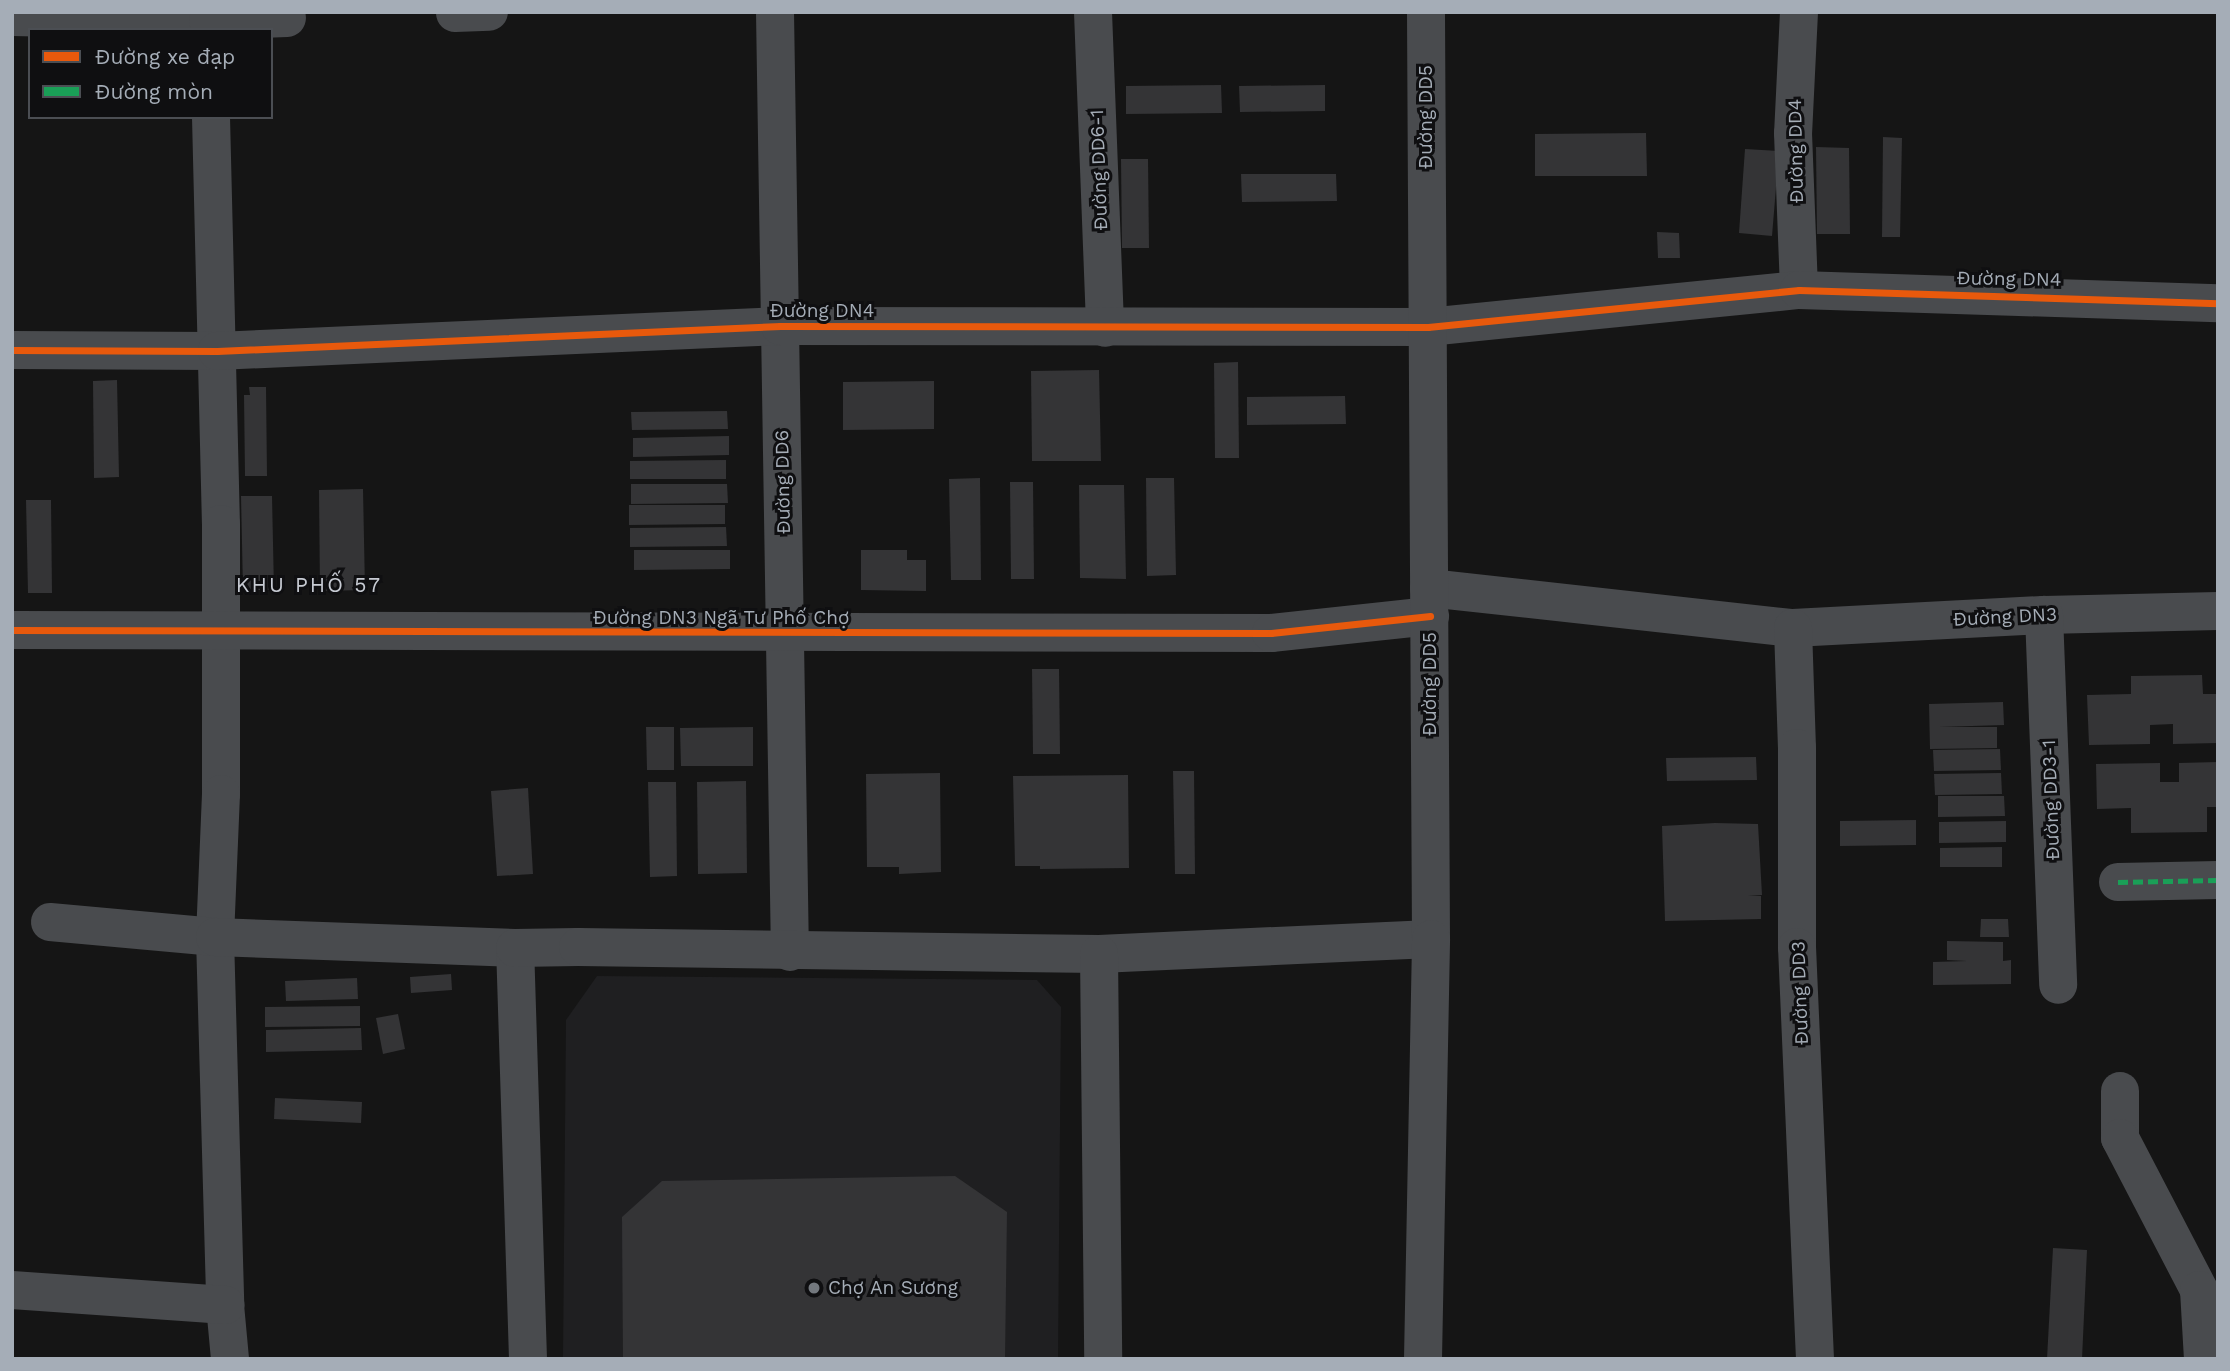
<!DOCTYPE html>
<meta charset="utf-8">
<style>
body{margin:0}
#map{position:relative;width:2230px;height:1371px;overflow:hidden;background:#151515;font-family:"Work Sans",sans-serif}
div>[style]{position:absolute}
.built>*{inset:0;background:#1f1f21}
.building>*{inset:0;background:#343436}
.minor>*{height:38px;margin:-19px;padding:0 19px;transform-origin:19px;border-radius:19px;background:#494b4e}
.quiet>*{height:5px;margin-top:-2.5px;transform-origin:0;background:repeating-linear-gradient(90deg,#1a9f57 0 10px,transparent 0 15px)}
.cycleway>*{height:7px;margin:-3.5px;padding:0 3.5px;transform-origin:3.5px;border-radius:3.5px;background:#e8590c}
.dots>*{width:19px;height:19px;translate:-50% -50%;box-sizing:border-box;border:4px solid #0f0f11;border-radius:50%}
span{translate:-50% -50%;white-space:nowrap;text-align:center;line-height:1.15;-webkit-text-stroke:6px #0f0f11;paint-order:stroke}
.street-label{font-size:19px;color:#a5adb7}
.poi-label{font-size:19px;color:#a5adb7}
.left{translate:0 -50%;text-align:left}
.neighbourhood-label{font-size:21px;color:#c7cbd3;letter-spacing:2px}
.frame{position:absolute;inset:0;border:14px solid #a5adb7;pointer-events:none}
.legend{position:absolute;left:28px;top:28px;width:245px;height:91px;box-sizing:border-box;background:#0f0f11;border:2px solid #4b4e53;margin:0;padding:9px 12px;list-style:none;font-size:21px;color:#a5adb7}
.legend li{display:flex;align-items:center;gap:14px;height:35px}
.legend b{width:35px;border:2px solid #4b4e53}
</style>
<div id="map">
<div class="built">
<div style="clip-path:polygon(597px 976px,1037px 980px,1061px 1007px,1058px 1359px,563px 1359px,566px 1020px)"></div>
</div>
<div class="building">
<div style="clip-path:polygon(1221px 85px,1222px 113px,1126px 114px,1126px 86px)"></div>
<div style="clip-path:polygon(1325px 85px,1325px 111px,1240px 112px,1239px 86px)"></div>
<div style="clip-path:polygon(1646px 133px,1647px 176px,1535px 176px,1535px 134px)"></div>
<div style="clip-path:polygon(1883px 137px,1902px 138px,1900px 237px,1882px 237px)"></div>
<div style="clip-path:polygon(1816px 147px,1849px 148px,1850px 234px,1817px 234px)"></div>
<div style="clip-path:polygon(1745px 149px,1779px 151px,1772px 236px,1739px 233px)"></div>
<div style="clip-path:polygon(1121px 159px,1148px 159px,1149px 248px,1122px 248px)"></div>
<div style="clip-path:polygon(1241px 174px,1336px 174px,1337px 201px,1242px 202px)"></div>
<div style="clip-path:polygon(1657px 232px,1679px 233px,1680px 258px,1658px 258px)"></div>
<div style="clip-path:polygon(1238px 362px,1239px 458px,1215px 458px,1214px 363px)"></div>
<div style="clip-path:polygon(1099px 370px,1101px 461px,1032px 461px,1031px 371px)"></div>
<div style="clip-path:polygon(117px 380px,119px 477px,94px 478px,93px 381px)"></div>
<div style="clip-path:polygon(934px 381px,934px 429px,843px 430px,843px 382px)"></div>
<div style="clip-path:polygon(249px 387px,266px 387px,267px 476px,245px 476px,244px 395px,250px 395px)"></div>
<div style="clip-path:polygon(1345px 396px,1346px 424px,1247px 425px,1247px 397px)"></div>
<div style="clip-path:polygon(727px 411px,728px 429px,632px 430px,631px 412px)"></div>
<div style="clip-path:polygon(729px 436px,729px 455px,633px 457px,633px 438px)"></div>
<div style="clip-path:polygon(726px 460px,726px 479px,630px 479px,630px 461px)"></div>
<div style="clip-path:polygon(980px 478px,981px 580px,951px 580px,949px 479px)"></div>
<div style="clip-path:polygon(1146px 478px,1174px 478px,1176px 575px,1147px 576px)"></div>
<div style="clip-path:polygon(1010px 482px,1033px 482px,1034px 579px,1011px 579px)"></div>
<div style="clip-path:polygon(631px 484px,727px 484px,728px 503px,631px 504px)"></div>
<div style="clip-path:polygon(1079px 485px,1124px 485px,1126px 579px,1080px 578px)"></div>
<div style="clip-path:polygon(363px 489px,365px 590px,320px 591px,319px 490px)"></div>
<div style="clip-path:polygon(241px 496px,272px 496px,274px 590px,243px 590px)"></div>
<div style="clip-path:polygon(26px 500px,51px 500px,52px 593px,28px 593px)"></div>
<div style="clip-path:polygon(629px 505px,725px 505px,725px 524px,629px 525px)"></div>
<div style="clip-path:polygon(726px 527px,727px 546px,630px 547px,630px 528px)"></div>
<div style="clip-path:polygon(634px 550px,730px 550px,730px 569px,634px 570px)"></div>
<div style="clip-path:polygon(861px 550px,907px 550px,907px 560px,926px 560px,926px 591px,861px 590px)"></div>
<div style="clip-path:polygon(1032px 669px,1059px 669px,1060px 754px,1033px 754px)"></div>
<div style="clip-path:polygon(2202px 675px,2203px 694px,2218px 694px,2218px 743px,2173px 744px,2173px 724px,2150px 725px,2150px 744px,2089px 745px,2087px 695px,2131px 694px,2131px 676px)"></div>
<div style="clip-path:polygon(2003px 702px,2004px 725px,1939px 727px,1997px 727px,1997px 748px,1930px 749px,1929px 704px)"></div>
<div style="clip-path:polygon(646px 727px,674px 727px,674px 770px,647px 770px)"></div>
<div style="clip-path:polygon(753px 727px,753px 766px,681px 766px,680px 728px)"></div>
<div style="clip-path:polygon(2000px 749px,2001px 770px,1934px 771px,1933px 750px)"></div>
<div style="clip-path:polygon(1756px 757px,1757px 780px,1667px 781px,1666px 758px)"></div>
<div style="clip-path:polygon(2218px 762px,2218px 807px,2207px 807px,2207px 832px,2131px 833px,2131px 808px,2097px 809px,2096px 764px,2160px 763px,2160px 782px,2179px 782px,2179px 763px)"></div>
<div style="clip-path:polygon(1173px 771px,1194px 771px,1195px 874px,1175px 874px)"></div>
<div style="clip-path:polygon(940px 773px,941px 872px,899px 874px,899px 867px,867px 867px,866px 774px)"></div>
<div style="clip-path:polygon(2001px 773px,2002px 794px,1935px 795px,1934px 774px)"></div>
<div style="clip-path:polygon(1128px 775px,1129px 868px,1040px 869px,1040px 866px,1015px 866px,1013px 776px)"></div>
<div style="clip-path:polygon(746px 781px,747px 873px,698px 874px,697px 782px)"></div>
<div style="clip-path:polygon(648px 782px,676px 782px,677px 876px,650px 877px)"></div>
<div style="clip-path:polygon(528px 788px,533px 874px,497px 876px,491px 791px)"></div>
<div style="clip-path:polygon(1938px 796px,2004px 796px,2005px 816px,1938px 817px)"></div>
<div style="clip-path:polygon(1916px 820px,1916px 845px,1840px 846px,1840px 821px)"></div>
<div style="clip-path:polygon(2006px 821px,2006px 842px,1939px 843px,1939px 822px)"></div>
<div style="clip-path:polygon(1715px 823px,1758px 824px,1762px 895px,1748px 896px,1761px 896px,1761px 919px,1665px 921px,1662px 826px)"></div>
<div style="clip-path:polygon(2002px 847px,2002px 867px,1940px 867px,1940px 848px)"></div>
<div style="clip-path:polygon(1981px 919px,2008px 919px,2009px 937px,1980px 937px)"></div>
<div style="clip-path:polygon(1947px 941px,2003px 942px,2003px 961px,2011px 960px,2011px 984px,1933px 985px,1933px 962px,1967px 961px,1947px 960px)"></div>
<div style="clip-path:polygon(451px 974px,452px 990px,411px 993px,410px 977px)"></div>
<div style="clip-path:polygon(357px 978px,358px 999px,286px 1001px,285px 981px)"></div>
<div style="clip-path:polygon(360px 1006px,360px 1026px,265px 1027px,265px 1007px)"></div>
<div style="clip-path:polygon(398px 1014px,405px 1049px,383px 1054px,376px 1018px)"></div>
<div style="clip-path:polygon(361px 1028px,362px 1050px,266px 1052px,266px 1030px)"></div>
<div style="clip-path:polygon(275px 1098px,362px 1102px,361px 1123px,274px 1119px)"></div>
<div style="clip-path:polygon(955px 1176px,1007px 1212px,1005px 1359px,623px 1359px,622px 1217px,662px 1181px)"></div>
<div style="clip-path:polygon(2053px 1248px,2087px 1250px,2082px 1359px,2047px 1359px)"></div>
</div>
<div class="minor">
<div style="left:775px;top:12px;width:940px;rotate:89.09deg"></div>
<div style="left:1093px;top:12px;width:316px;rotate:87.8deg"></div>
<div style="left:1799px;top:12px;width:121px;rotate:92.8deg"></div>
<div style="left:1793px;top:133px;width:157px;rotate:87.8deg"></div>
<div style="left:455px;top:13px;width:34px;rotate:-2deg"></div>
<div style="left:12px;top:17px;width:196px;rotate:1.2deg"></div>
<div style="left:208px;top:21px;width:79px;rotate:-2.2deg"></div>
<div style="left:211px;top:117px;width:407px;rotate:88.6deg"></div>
<div style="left:221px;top:524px;width:270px;rotate:90deg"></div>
<div style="left:221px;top:794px;width:143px;rotate:92.4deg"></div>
<div style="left:215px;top:937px;width:368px;rotate:88.4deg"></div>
<div style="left:225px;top:1305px;width:54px;rotate:84.7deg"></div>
<div style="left:12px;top:350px;width:205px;rotate:0.3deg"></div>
<div style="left:217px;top:351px;width:564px;rotate:-2.54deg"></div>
<div style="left:780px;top:326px;width:648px;rotate:0.09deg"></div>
<div style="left:1428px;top:327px;width:373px;rotate:-5.7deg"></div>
<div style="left:1799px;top:290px;width:419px;rotate:1.8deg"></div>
<div style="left:1429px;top:588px;width:366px;rotate:6.3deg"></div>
<div style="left:1793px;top:628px;width:251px;rotate:-3deg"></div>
<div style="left:2044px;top:615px;width:174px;rotate:-1.3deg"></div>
<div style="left:2044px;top:615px;width:370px;rotate:87.8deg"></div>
<div style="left:1793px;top:628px;width:120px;rotate:88.1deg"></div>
<div style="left:1797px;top:748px;width:199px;rotate:90deg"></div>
<div style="left:1797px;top:947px;width:412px;rotate:87.5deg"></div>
<div style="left:12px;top:630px;width:1259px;rotate:0.14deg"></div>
<div style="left:1271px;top:633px;width:160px;rotate:-6.1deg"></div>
<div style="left:2118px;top:882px;width:100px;rotate:-1.1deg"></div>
<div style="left:50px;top:922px;width:166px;rotate:5.2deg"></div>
<div style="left:215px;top:937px;width:300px;rotate:2.1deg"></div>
<div style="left:1099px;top:954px;width:332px;rotate:-2.6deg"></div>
<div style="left:1431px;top:939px;width:927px;rotate:-90.31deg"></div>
<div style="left:2120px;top:1091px;width:47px;rotate:90deg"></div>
<div style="left:2120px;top:1138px;width:171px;rotate:62.5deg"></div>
<div style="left:2199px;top:1290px;width:69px;rotate:86.7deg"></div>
<div style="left:12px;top:1290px;width:214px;rotate:4deg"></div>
<div style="left:528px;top:1359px;width:411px;rotate:-91.8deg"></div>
<div style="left:515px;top:948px;width:63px;rotate:-0.9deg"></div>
<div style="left:578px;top:947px;width:521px;rotate:0.77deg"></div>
<div style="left:1099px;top:954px;width:405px;rotate:89.4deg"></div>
<div style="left:1423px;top:1359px;width:420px;rotate:-88.9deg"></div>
</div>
<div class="quiet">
<div style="left:2118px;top:882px;width:100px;rotate:-1.1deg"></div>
</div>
<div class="cycleway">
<div style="left:12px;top:350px;width:205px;rotate:0.3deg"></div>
<div style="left:217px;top:351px;width:564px;rotate:-2.54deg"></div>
<div style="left:780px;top:326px;width:648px;rotate:0.09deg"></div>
<div style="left:1428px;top:327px;width:373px;rotate:-5.7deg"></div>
<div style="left:1799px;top:290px;width:419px;rotate:1.8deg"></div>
<div style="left:12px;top:630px;width:1259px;rotate:0.14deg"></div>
<div style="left:1271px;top:633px;width:160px;rotate:-6.1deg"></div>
</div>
<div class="dots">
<div style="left:814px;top:1288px;background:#73787e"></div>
</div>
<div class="street-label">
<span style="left:1426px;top:117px;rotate:-90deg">Đường DD5</span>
<span style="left:1796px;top:151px;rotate:-91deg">Đường DD4</span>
<span style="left:1099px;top:170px;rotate:-92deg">Đường DD6-1</span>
<span style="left:2009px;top:279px;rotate:1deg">Đường DN4</span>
<span style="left:822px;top:311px">Đường DN4</span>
<span style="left:783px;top:482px;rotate:-91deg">Đường DD6</span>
<span style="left:2005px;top:617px;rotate:-3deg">Đường DN3</span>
<span style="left:721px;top:618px">Đường DN3 Ngã Tư Phố Chợ</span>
<span style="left:1430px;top:684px;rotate:-90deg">Đường DD5</span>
<span style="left:2051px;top:800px;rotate:-92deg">Đường DD3-1</span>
<span style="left:1800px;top:993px;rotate:-92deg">Đường DD3</span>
</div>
<div class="poi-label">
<span class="left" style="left:828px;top:1288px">Chợ An Sương</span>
</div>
<div class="neighbourhood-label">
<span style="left:309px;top:585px">KHU PHỐ 57</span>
</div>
<div class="frame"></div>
<ul class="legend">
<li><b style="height:9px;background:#e8590c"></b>Đường xe đạp</li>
<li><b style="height:9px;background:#1a9f57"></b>Đường mòn</li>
</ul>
</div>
